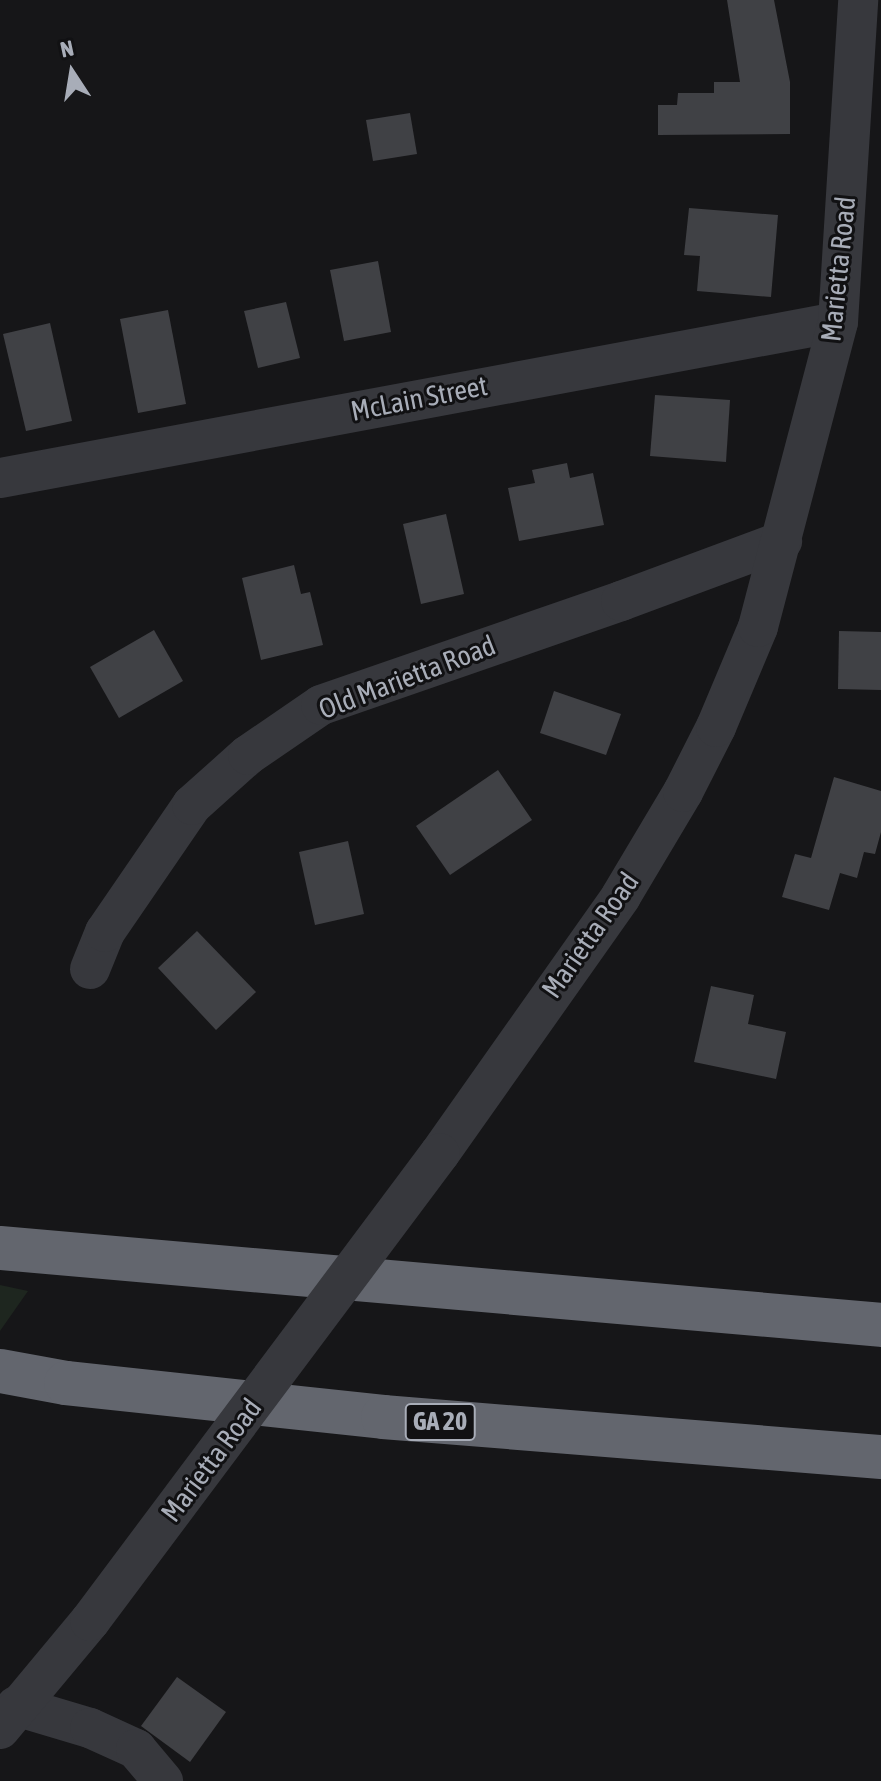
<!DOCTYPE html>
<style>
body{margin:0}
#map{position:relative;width:881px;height:1781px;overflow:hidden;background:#161618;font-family:"Asap Condensed",sans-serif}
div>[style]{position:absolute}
.green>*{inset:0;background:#1e261f}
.building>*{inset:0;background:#404145}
.minor>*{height:40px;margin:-20px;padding:0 20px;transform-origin:20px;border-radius:20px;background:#37383d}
.highway>*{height:44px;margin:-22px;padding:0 22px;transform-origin:22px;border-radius:22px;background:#63666e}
.minor-bridge>*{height:40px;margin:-20px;padding:0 20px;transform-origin:20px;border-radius:20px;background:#37383d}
span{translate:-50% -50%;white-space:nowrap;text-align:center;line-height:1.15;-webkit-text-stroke:6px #111113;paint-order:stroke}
.shield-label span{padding:2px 6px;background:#111113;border:2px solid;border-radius:6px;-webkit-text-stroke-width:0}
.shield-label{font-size:26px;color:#a8adb8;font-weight:700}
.street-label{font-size:28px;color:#a8adb8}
.north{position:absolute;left:32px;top:32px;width:80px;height:80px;-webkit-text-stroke:6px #111113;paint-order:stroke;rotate:348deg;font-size:22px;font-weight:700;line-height:32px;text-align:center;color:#a8adb8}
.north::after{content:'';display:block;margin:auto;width:28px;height:36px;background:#a8adb8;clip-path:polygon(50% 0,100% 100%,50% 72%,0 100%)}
</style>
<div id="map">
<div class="green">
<div style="clip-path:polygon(0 1285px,28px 1291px,0 1331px)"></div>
</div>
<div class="building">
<div style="clip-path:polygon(727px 0,774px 0,790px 82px,790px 134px,658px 135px,658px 105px,677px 105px,678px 93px,714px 93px,714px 82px,740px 82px)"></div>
<div style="clip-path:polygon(410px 113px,417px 154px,373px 161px,366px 120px)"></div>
<div style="clip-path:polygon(689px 208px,778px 215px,771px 297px,697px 291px,700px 256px,684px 255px)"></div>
<div style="clip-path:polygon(378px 261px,391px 332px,344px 341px,330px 270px)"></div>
<div style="clip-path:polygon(286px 302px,300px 358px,258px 368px,244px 311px)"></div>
<div style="clip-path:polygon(168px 310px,186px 404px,138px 413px,120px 319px)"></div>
<div style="clip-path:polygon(50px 323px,72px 421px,26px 431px,3px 334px)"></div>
<div style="clip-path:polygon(655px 395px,730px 400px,726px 462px,650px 456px)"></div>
<div style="clip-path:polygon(567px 463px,570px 478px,593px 473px,604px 525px,519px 541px,508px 488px,535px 483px,532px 470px)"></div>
<div style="clip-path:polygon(446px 514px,464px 594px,421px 604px,403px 524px)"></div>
<div style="clip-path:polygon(294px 565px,301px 594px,310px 592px,323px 645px,261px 660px,242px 578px)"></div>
<div style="clip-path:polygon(154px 630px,183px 681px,119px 718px,90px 667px)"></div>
<div style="clip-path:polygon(839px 631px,881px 632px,881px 690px,838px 689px)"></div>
<div style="clip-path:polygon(554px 691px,621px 714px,606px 755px,540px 733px)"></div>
<div style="clip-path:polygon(498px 770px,532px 820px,450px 875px,416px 826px)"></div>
<div style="clip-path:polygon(834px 777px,881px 791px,881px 832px,875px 854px,864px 852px,857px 878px,840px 873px,829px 910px,782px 897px,795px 854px,811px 858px)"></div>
<div style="clip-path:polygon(348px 841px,364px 914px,315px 925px,299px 852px)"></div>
<div style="clip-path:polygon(197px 931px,256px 992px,216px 1030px,158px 968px)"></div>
<div style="clip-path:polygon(711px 986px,754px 995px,748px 1024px,786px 1032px,776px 1079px,694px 1062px)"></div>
<div style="clip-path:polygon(177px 1677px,226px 1712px,190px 1762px,141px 1726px)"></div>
</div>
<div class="minor">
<div style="left:0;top:478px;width:852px;rotate:-10.55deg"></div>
<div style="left:90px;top:969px;width:40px;rotate:-68deg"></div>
<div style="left:105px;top:932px;width:154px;rotate:-55.6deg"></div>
<div style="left:192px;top:805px;width:75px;rotate:-41.8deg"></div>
<div style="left:248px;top:755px;width:88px;rotate:-34.4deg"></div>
<div style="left:321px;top:705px;width:318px;rotate:-19.1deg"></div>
<div style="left:621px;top:601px;width:172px;rotate:-20.4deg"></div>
<div style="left:440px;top:1153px;width:314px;rotate:-54.8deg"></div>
<div style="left:621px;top:896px;width:121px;rotate:-59.2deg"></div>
<div style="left:683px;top:792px;width:73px;rotate:-63.1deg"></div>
<div style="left:716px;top:727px;width:108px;rotate:-67.2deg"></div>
<div style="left:758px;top:627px;width:315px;rotate:-75.3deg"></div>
<div style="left:838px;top:322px;width:323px;rotate:-86.4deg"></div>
<div style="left:16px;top:1706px;width:77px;rotate:16.6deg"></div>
<div style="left:90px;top:1728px;width:51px;rotate:24.5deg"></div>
<div style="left:136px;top:1749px;width:42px;rotate:49.8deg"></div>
<div style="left:0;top:1729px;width:141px;rotate:-50.2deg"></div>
</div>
<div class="highway">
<div style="left:0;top:1248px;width:884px;rotate:4.99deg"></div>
<div style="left:0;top:1371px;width:67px;rotate:10.3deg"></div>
<div style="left:66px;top:1383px;width:319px;rotate:6.1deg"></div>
<div style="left:383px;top:1417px;width:500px;rotate:4.6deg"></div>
</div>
<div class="minor-bridge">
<div style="left:90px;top:1621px;width:584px;rotate:-53.21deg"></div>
</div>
<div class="shield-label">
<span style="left:440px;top:1422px">GA 20</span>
</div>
<div class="street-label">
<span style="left:838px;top:269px;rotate:-84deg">Marietta Road</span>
<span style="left:419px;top:398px;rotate:-11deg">McLain Street</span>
<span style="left:407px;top:677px;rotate:-21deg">Old Marietta Road</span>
<span style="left:590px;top:935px;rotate:-55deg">Marietta Road</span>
<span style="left:211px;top:1460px;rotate:-53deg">Marietta Road</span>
</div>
<div class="north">N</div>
</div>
